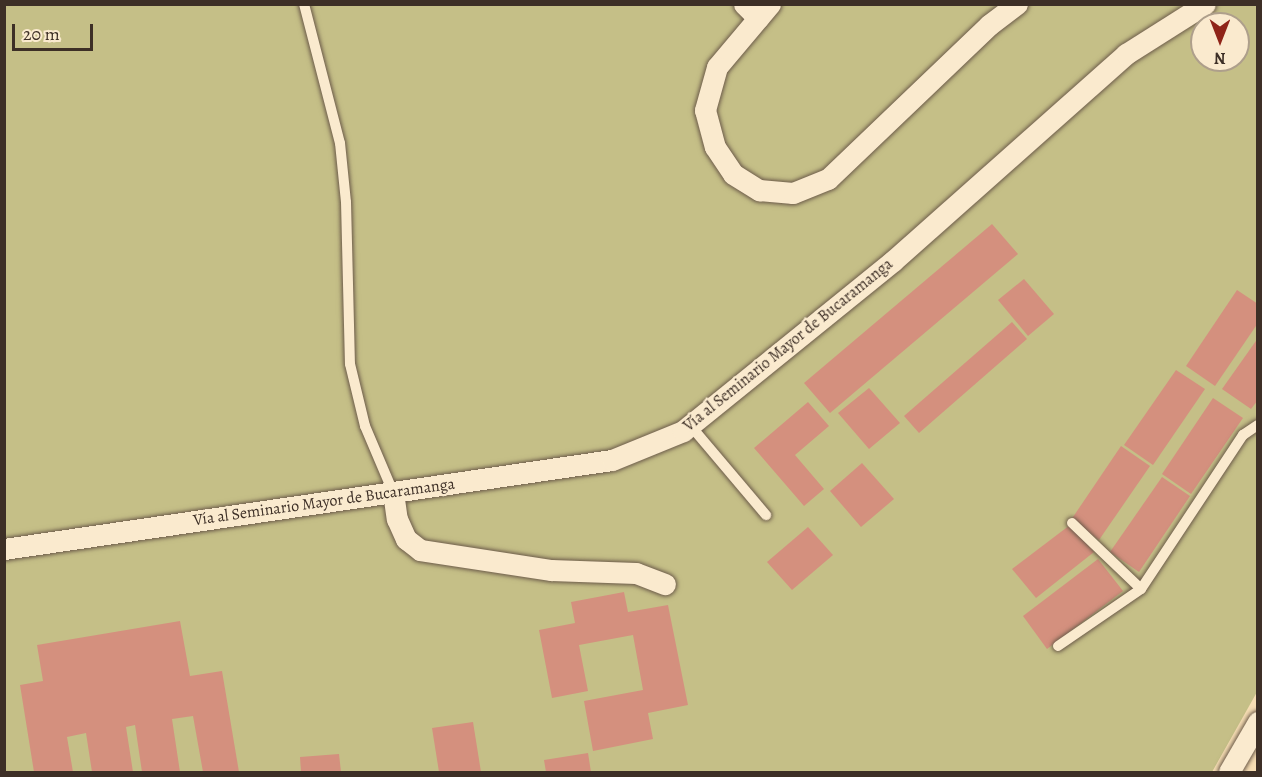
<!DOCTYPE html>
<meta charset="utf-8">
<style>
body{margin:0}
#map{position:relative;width:1262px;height:777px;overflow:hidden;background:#f7deb4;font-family:Alegreya,serif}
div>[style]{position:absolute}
.green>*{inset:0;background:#c5bf87}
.building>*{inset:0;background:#d4907e}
.roads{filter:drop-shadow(0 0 2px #6c5b4a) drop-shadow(0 0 2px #6c5b4a)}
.lane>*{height:10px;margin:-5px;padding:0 5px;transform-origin:5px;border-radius:5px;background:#faeace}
.street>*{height:21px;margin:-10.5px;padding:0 10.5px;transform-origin:10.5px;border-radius:10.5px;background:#faeace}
span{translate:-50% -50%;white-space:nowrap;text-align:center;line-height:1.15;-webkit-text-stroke:4.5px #faeace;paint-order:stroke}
.street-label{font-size:16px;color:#3d2f26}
.frame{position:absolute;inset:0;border:6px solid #3d2f26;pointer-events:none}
.north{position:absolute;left:1190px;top:12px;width:60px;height:60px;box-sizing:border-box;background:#faeace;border:2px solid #ae9f8b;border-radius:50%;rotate:180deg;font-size:16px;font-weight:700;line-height:24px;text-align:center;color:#3d2f26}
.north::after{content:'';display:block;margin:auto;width:21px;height:27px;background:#8f2418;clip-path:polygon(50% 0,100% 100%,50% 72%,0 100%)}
.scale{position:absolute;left:12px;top:24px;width:81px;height:27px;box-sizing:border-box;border:3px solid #3d2f26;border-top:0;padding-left:8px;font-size:18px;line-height:21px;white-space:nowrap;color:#3d2f26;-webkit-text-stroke:4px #faeace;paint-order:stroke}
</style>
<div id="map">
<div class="green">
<div style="clip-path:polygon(evenodd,5px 5px,1257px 5px,1257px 692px,1212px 772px,5px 772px,5px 5px,1202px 24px,1238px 24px,1238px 60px,1202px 60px,1202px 24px)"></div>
</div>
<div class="building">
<div style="clip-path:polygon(992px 224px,1018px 254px,830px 413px,804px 383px)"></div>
<div style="clip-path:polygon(1024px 279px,1054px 314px,1028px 336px,998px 300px)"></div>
<div style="clip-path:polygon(1237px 290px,1258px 304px,1258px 323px,1215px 386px,1186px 366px)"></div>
<div style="clip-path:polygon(1012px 322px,1027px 339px,919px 433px,904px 416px)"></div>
<div style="clip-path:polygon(1258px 338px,1258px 400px,1251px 409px,1222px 389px)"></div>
<div style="clip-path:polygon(1176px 370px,1205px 389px,1153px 465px,1124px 445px)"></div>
<div style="clip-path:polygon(869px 388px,900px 423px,869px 449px,838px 413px)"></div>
<div style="clip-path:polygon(1213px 398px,1243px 418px,1191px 494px,1162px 474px)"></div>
<div style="clip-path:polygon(808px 402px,829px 426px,795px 455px,824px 489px,804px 506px,754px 448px)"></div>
<div style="clip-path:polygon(1121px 446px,1150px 466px,1099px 540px,1071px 520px)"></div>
<div style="clip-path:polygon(862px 463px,894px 499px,861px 527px,830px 491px)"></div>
<div style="clip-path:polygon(1162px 477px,1190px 496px,1139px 572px,1110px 552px)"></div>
<div style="clip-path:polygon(1070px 525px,1094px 552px,1036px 598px,1012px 569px)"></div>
<div style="clip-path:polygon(808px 527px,833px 555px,792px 590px,767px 562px)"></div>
<div style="clip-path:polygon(1098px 559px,1123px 591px,1047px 649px,1023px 616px)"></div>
<div style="clip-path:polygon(624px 592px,628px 612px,668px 605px,688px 705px,648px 713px,653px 739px,593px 751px,584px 701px,643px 690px,633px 635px,579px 645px,588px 691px,552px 698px,539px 630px,575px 623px,571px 602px)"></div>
<div style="clip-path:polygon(180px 621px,190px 676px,222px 671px,239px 772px,203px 772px,193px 716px,172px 719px,180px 772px,142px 772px,135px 725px,126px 727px,133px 772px,92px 772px,86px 733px,67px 737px,73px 772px,34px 772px,20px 685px,43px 681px,37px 645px)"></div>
<div style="clip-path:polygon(473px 722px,481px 772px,439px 772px,432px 728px)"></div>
<div style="clip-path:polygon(588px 753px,591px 772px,546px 772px,544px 760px)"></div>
<div style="clip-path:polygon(339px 754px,341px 772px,301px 772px,300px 757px)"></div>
</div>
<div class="roads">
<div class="lane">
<div style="left:304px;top:4px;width:144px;rotate:75.5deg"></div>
<div style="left:340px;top:143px;width:59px;rotate:84.2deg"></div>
<div style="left:346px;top:202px;width:162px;rotate:88.6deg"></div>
<div style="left:350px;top:364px;width:64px;rotate:76.4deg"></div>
<div style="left:365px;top:426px;width:72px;rotate:67deg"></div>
<div style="left:690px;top:425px;width:118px;rotate:49.8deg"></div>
<div style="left:1072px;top:523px;width:95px;rotate:43.7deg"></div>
<div style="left:1058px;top:646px;width:101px;rotate:-34.5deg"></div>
<div style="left:1141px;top:589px;width:185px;rotate:-56.5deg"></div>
<div style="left:1243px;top:435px;width:18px;rotate:-34deg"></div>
</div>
<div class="street">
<div style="left:744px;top:4px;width:20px;rotate:45deg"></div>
<div style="left:770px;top:4px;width:82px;rotate:130.1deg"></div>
<div style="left:717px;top:67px;width:45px;rotate:105.6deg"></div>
<div style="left:705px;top:110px;width:38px;rotate:75deg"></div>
<div style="left:715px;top:147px;width:32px;rotate:56deg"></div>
<div style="left:733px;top:174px;width:31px;rotate:32deg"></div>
<div style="left:759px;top:190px;width:34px;rotate:5deg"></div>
<div style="left:793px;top:193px;width:38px;rotate:-22deg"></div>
<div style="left:828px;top:179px;width:223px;rotate:-43.7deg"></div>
<div style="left:989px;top:25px;width:35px;rotate:-37deg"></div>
<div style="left:393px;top:492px;width:27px;rotate:82deg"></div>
<div style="left:397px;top:519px;width:22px;rotate:66deg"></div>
<div style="left:406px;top:539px;width:18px;rotate:38deg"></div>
<div style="left:420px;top:550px;width:133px;rotate:8.7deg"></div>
<div style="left:551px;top:570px;width:85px;rotate:2deg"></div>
<div style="left:636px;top:573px;width:31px;rotate:21deg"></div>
<div style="left:4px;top:549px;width:614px;rotate:-8.33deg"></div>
<div style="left:612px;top:460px;width:77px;rotate:-22.2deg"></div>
<div style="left:683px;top:431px;width:270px;rotate:-39deg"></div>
<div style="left:893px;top:261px;width:312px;rotate:-41.6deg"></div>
<div style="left:1126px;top:54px;width:93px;rotate:-32.3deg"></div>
<div style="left:1229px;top:772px;width:58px;rotate:-59.9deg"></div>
</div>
</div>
<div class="street-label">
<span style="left:788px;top:345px;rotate:-39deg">Vía al Seminario Mayor de Bucaramanga</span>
<span style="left:324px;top:502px;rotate:-8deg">Vía al Seminario Mayor de Bucaramanga</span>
</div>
<div class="frame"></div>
<div class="north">N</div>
<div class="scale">20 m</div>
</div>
